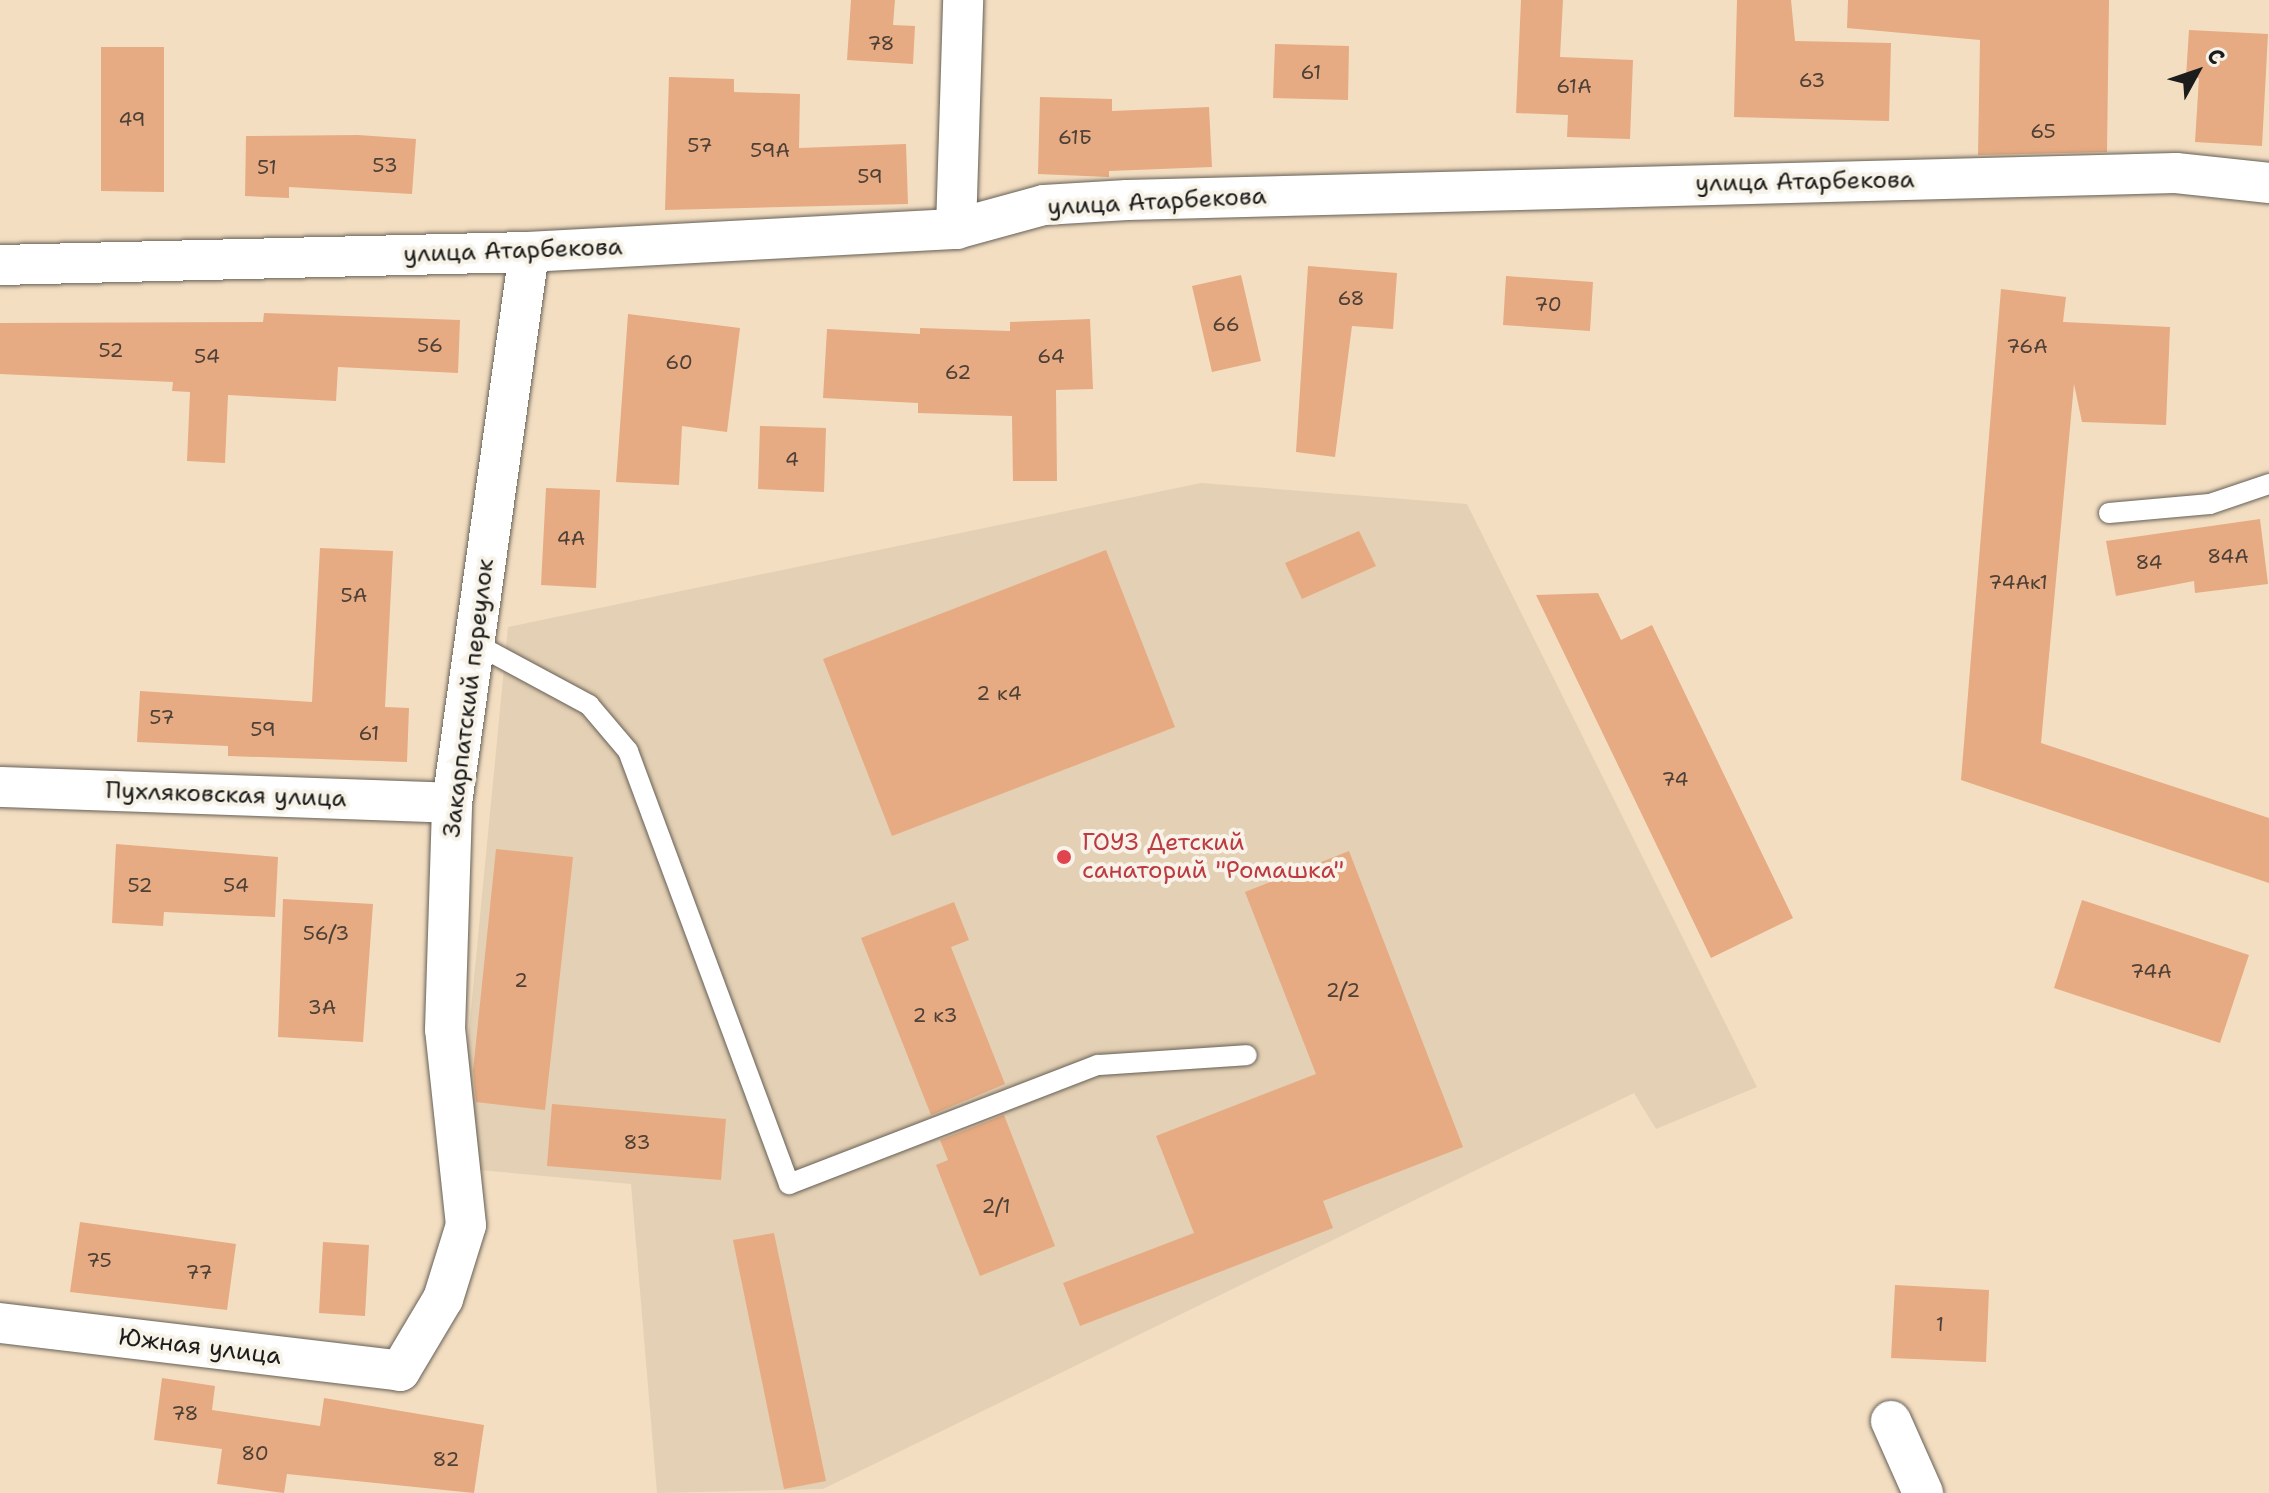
<!DOCTYPE html>
<meta charset="utf-8">
<style>
body{margin:0}
#map{position:relative;width:2269px;height:1493px;overflow:hidden;background:#f3dec2;font-family:"Shantell Sans",sans-serif}
div>[style]{position:absolute}
.built>*{inset:0;background:#e4d0b4}
.building>*{inset:0;background:#e6ab82}
.roads{filter:drop-shadow(0 0 2px #676056) drop-shadow(0 0 2px #676056)}
.service>*{height:20px;margin:-10px;padding:0 10px;transform-origin:10px;border-radius:10px;background:#fff}
.minor>*{height:40px;margin:-20px;padding:0 20px;transform-origin:20px;border-radius:20px;background:#fff}
.dots>*{width:22px;height:22px;translate:-50% -50%;box-sizing:border-box;border:4px solid #f7f3e8;border-radius:50%}
span{translate:-50% -50%;white-space:nowrap;text-align:center;line-height:1.15;-webkit-text-stroke:8px #f7f3e8;paint-order:stroke}
.number-label{font-size:20px;color:#4e4036}
.number-label span{-webkit-text-stroke-width:0}
.street-label{font-size:24px;color:#1c1c1c}
.health-label{font-size:24px;color:#be3a42}
.left{translate:0 -50%;text-align:left}
.north{position:absolute;left:2157px;top:32px;width:80px;height:80px;-webkit-text-stroke:6px #f7f3e8;paint-order:stroke;rotate:50deg;font-size:22px;font-weight:700;line-height:32px;text-align:center;color:#1c1c1c}
.north::after{content:'';display:block;margin:auto;width:28px;height:36px;background:#1c1c1c;clip-path:polygon(50% 0,100% 100%,50% 72%,0 100%)}
</style>
<div id="map">
<div class="built">
<div style="clip-path:polygon(1201px 483px,1467px 504px,1757px 1087px,1656px 1129px,1634px 1093px,823px 1489px,657px 1493px,631px 1184px,479px 1170px,462px 1102px,508px 627px)"></div>
</div>
<div class="building">
<div style="clip-path:polygon(851px 0,895px 0,893px 25px,915px 26px,913px 64px,847px 60px)"></div>
<div style="clip-path:polygon(1521px 0,1563px 0,1560px 57px,1633px 60px,1630px 139px,1567px 137px,1568px 115px,1516px 113px)"></div>
<div style="clip-path:polygon(1737px 0,1791px 0,1795px 41px,1891px 43px,1889px 121px,1734px 117px)"></div>
<div style="clip-path:polygon(1848px 0,2109px 0,2107px 152px,1978px 155px,1980px 40px,1847px 28px)"></div>
<div style="clip-path:polygon(2189px 30px,2268px 34px,2262px 146px,2195px 142px,2199px 78px,2186px 77px)"></div>
<div style="clip-path:polygon(1275px 44px,1349px 46px,1348px 100px,1273px 98px)"></div>
<div style="clip-path:polygon(101px 47px,164px 47px,164px 192px,101px 191px)"></div>
<div style="clip-path:polygon(669px 77px,734px 79px,734px 92px,800px 94px,799px 148px,906px 144px,908px 204px,665px 210px)"></div>
<div style="clip-path:polygon(1040px 97px,1112px 99px,1112px 111px,1209px 107px,1212px 167px,1109px 171px,1109px 177px,1038px 174px)"></div>
<div style="clip-path:polygon(358px 135px,416px 139px,412px 194px,289px 187px,289px 198px,245px 196px,246px 136px)"></div>
<div style="clip-path:polygon(1308px 266px,1397px 273px,1393px 329px,1352px 326px,1335px 457px,1296px 452px)"></div>
<div style="clip-path:polygon(1241px 275px,1261px 361px,1212px 372px,1192px 286px)"></div>
<div style="clip-path:polygon(1506px 276px,1593px 282px,1590px 331px,1503px 325px)"></div>
<div style="clip-path:polygon(2001px 289px,2066px 297px,2063px 322px,2170px 327px,2166px 425px,2082px 422px,2074px 384px,2041px 743px,2269px 818px,2269px 883px,1961px 780px)"></div>
<div style="clip-path:polygon(264px 313px,460px 320px,458px 373px,338px 367px,336px 401px,228px 395px,225px 463px,187px 461px,190px 392px,172px 391px,173px 382px,0 374px,0 323px,263px 322px)"></div>
<div style="clip-path:polygon(628px 314px,740px 328px,727px 432px,682px 426px,679px 485px,616px 482px)"></div>
<div style="clip-path:polygon(1090px 319px,1093px 389px,1056px 390px,1057px 481px,1013px 481px,1012px 416px,918px 413px,918px 403px,823px 398px,827px 329px,920px 334px,920px 328px,1010px 331px,1010px 322px)"></div>
<div style="clip-path:polygon(760px 426px,826px 428px,824px 492px,758px 489px)"></div>
<div style="clip-path:polygon(546px 488px,600px 490px,596px 588px,541px 585px)"></div>
<div style="clip-path:polygon(2260px 519px,2268px 584px,2195px 593px,2194px 581px,2116px 596px,2106px 541px)"></div>
<div style="clip-path:polygon(1359px 531px,1376px 566px,1302px 599px,1285px 563px)"></div>
<div style="clip-path:polygon(320px 548px,393px 551px,385px 707px,409px 708px,407px 762px,228px 756px,228px 746px,137px 742px,140px 691px,312px 702px)"></div>
<div style="clip-path:polygon(1106px 550px,1175px 727px,892px 836px,823px 659px)"></div>
<div style="clip-path:polygon(1598px 593px,1621px 640px,1652px 625px,1793px 918px,1711px 958px,1536px 595px)"></div>
<div style="clip-path:polygon(116px 844px,278px 857px,275px 917px,164px 912px,163px 926px,112px 923px)"></div>
<div style="clip-path:polygon(496px 849px,573px 857px,545px 1110px,476px 1102px,473px 1071px)"></div>
<div style="clip-path:polygon(1349px 851px,1463px 1147px,1323px 1201px,1333px 1228px,1080px 1326px,1063px 1283px,1194px 1233px,1156px 1136px,1316px 1074px,1245px 892px)"></div>
<div style="clip-path:polygon(283px 899px,373px 904px,363px 1042px,278px 1037px)"></div>
<div style="clip-path:polygon(2082px 900px,2249px 955px,2220px 1043px,2054px 988px)"></div>
<div style="clip-path:polygon(954px 902px,969px 940px,951px 947px,1005px 1084px,931px 1115px,861px 938px)"></div>
<div style="clip-path:polygon(552px 1104px,726px 1119px,721px 1180px,547px 1166px)"></div>
<div style="clip-path:polygon(1004px 1115px,1055px 1246px,980px 1276px,936px 1165px,948px 1160px,940px 1140px)"></div>
<div style="clip-path:polygon(80px 1222px,236px 1244px,227px 1310px,70px 1292px)"></div>
<div style="clip-path:polygon(774px 1233px,826px 1481px,784px 1489px,733px 1240px)"></div>
<div style="clip-path:polygon(323px 1242px,369px 1245px,365px 1316px,319px 1313px)"></div>
<div style="clip-path:polygon(1895px 1285px,1989px 1290px,1986px 1362px,1891px 1358px)"></div>
<div style="clip-path:polygon(162px 1378px,215px 1386px,212px 1410px,320px 1426px,324px 1398px,484px 1425px,474px 1493px,287px 1474px,284px 1493px,217px 1484px,222px 1449px,154px 1440px)"></div>
</div>
<div class="roads">
<div class="service">
<div style="left:2109px;top:513px;width:101px;rotate:-5.1deg"></div>
<div style="left:2210px;top:504px;width:62px;rotate:-18.7deg"></div>
<div style="left:474px;top:643px;width:131px;rotate:28.3deg"></div>
<div style="left:589px;top:705px;width:60px;rotate:49.7deg"></div>
<div style="left:628px;top:751px;width:462px;rotate:69.6deg"></div>
<div style="left:789px;top:1184px;width:331px;rotate:-21.1deg"></div>
<div style="left:1098px;top:1065px;width:149px;rotate:-3.8deg"></div>
</div>
<div class="minor">
<div style="left:956px;top:229px;width:229px;rotate:-88.2deg"></div>
<div style="left:0;top:265px;width:529px;rotate:-1.41deg"></div>
<div style="left:529px;top:252px;width:428px;rotate:-3.1deg"></div>
<div style="left:956px;top:229px;width:91px;rotate:-15.3deg"></div>
<div style="left:1044px;top:205px;width:83px;rotate:-3.4deg"></div>
<div style="left:1127px;top:200px;width:1049px;rotate:-1.47deg"></div>
<div style="left:2176px;top:173px;width:94px;rotate:6.1deg"></div>
<div style="left:0;top:787px;width:452px;rotate:2deg"></div>
<div style="left:0;top:1323px;width:403px;rotate:6.8deg"></div>
<div style="left:400px;top:1371px;width:84px;rotate:-59.2deg"></div>
<div style="left:443px;top:1299px;width:77px;rotate:-72.7deg"></div>
<div style="left:466px;top:1225px;width:196px;rotate:-96.1deg"></div>
<div style="left:445px;top:1030px;width:227px;rotate:-88.2deg"></div>
<div style="left:452px;top:803px;width:556px;rotate:-82.04deg"></div>
<div style="left:1891px;top:1421px;width:79px;rotate:66deg"></div>
</div>
</div>
<div class="dots">
<div style="left:1064px;top:857px;background:#e0444e"></div>
</div>
<div class="number-label">
<span style="left:881px;top:43px">78</span>
<span style="left:1311px;top:72px">61</span>
<span style="left:1812px;top:80px">63</span>
<span style="left:1574px;top:86px">61А</span>
<span style="left:132px;top:119px">49</span>
<span style="left:2043px;top:131px">65</span>
<span style="left:1075px;top:137px">61Б</span>
<span style="left:700px;top:145px">57</span>
<span style="left:770px;top:150px">59А</span>
<span style="left:385px;top:165px">53</span>
<span style="left:267px;top:167px">51</span>
<span style="left:870px;top:176px">59</span>
<span style="left:1351px;top:298px">68</span>
<span style="left:1548px;top:304px">70</span>
<span style="left:1226px;top:324px">66</span>
<span style="left:430px;top:345px">56</span>
<span style="left:2027px;top:346px">76А</span>
<span style="left:111px;top:350px">52</span>
<span style="left:207px;top:356px">54</span>
<span style="left:1051px;top:356px">64</span>
<span style="left:679px;top:362px">60</span>
<span style="left:958px;top:372px">62</span>
<span style="left:792px;top:459px">4</span>
<span style="left:571px;top:538px">4А</span>
<span style="left:2228px;top:556px">84А</span>
<span style="left:2149px;top:562px">84</span>
<span style="left:2018px;top:582px">74Ак1</span>
<span style="left:354px;top:595px">5А</span>
<span style="left:999px;top:693px">2 к4</span>
<span style="left:162px;top:717px">57</span>
<span style="left:263px;top:729px">59</span>
<span style="left:369px;top:733px">61</span>
<span style="left:1675px;top:779px">74</span>
<span style="left:140px;top:885px">52</span>
<span style="left:236px;top:885px">54</span>
<span style="left:326px;top:933px">56/3</span>
<span style="left:2151px;top:971px">74А</span>
<span style="left:521px;top:980px">2</span>
<span style="left:1343px;top:990px">2/2</span>
<span style="left:322px;top:1007px">3А</span>
<span style="left:935px;top:1015px">2 к3</span>
<span style="left:637px;top:1142px">83</span>
<span style="left:996px;top:1206px">2/1</span>
<span style="left:99px;top:1260px">75</span>
<span style="left:199px;top:1272px">77</span>
<span style="left:1940px;top:1324px">1</span>
<span style="left:185px;top:1413px">78</span>
<span style="left:255px;top:1453px">80</span>
<span style="left:446px;top:1459px">82</span>
</div>
<div class="street-label">
<span style="left:1805px;top:182px;rotate:-1deg">улица Атарбекова</span>
<span style="left:1157px;top:202px;rotate:-3deg">улица Атарбекова</span>
<span style="left:513px;top:251px;rotate:-2deg">улица Атарбекова</span>
<span style="left:469px;top:698px;rotate:-83deg">Закарпатский переулок</span>
<span style="left:226px;top:795px;rotate:2deg">Пухляковская улица</span>
<span style="left:200px;top:1347px;rotate:7deg">Южная улица</span>
</div>
<div class="health-label">
<span class="left" style="left:1082px;top:857px">ГОУЗ Детский<br>санаторий "Ромашка"</span>
</div>
<div class="north">С</div>
</div>
